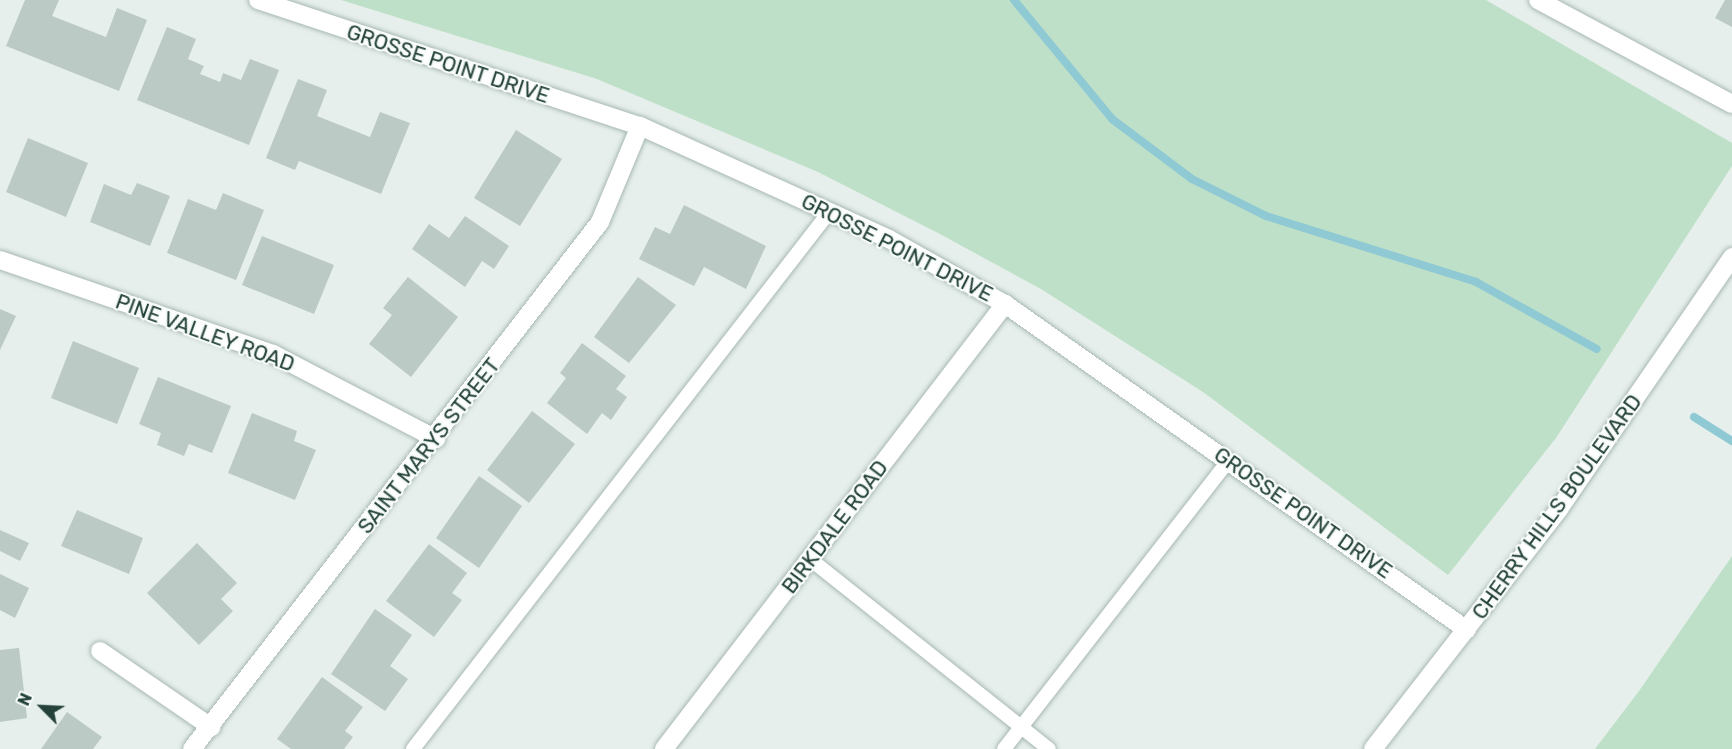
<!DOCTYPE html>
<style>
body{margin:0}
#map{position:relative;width:1732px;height:749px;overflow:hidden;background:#e6efeb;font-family:Rubik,sans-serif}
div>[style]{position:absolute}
.green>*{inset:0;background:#bfe0c8}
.stream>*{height:8px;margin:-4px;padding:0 4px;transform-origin:4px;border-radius:4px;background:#8ec9d4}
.building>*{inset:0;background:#bbcac4}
.roads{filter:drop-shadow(0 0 2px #a8b8b2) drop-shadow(0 0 2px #a8b8b2)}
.service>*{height:14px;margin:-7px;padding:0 7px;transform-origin:7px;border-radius:7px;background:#fff}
.minor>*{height:18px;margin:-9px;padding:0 9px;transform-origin:9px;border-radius:9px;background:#fff}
.tertiary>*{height:18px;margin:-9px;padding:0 9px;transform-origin:9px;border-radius:9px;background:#fff}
span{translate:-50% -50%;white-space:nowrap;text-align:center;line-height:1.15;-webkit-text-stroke:4.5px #f7fbf9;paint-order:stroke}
.street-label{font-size:21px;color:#24423a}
.north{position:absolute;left:12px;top:677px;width:60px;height:60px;-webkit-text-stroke:4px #f7fbf9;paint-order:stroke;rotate:294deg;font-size:16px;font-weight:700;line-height:24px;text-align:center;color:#24423a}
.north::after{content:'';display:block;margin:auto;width:21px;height:27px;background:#24423a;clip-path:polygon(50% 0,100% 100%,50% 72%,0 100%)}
</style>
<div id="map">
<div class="green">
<div style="clip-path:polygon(341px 0,1486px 0,1732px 143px,1732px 166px,1556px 438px,1448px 575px,1203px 392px,1041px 289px,938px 233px,818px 172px,597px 79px)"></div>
<div style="clip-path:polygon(1732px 556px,1732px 749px,1595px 749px,1639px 691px)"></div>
</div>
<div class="stream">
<div style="left:1014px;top:0;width:154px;rotate:50.5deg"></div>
<div style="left:1112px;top:119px;width:100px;rotate:36.9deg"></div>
<div style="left:1192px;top:179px;width:83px;rotate:26.6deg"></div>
<div style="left:1266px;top:216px;width:220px;rotate:17.4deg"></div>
<div style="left:1476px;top:282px;width:138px;rotate:29deg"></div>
<div style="left:1694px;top:417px;width:45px;rotate:32.3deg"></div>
</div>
<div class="building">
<div style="clip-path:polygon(25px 0,59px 0,52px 16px,106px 37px,117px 8px,147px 20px,119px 91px,6px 46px)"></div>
<div style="clip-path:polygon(1725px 0,1732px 0,1732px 27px,1715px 18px)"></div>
<div style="clip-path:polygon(167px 27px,196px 39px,188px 59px,204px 66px,200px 74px,220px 82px,223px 73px,241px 80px,250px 59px,279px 70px,249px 145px,137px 100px)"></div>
<div style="clip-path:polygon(298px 79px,327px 90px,317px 116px,370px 137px,380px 112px,410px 123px,381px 194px,299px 161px,295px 170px,266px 158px)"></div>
<div style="clip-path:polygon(516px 130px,562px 159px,520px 226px,474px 198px)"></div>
<div style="clip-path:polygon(28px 138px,88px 163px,66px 217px,6px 192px)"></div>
<div style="clip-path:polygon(137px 183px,170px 196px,150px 246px,90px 222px,104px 184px,131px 195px)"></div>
<div style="clip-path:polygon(223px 193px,264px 210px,236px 280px,167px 253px,188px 199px,216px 210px)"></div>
<div style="clip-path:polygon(684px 205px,766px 246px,746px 289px,704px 267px,694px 286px,639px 259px,655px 227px,670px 234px)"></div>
<div style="clip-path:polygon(465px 216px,509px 246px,494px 269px,482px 261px,465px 287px,412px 249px,429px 224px,449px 238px)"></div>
<div style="clip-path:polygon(262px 236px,334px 265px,314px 314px,242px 285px)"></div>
<div style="clip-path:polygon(408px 277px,458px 317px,411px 377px,369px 344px,392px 315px,383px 308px)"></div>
<div style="clip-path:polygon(638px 277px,676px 305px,629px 363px,594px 337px)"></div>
<div style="clip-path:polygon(0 309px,16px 316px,0 350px)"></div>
<div style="clip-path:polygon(73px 341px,139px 368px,117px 424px,51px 398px)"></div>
<div style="clip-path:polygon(582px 343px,626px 376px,616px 389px,627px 397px,611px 420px,602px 413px,587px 434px,547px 403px,566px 378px,560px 373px)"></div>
<div style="clip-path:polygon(158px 377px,231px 406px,212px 453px,189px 444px,184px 456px,157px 445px,161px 433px,139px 424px)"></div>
<div style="clip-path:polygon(532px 411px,575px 444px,529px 503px,487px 470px)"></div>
<div style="clip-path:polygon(252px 413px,297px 431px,294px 441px,316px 450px,295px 500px,228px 473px)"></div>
<div style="clip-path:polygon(479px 476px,522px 506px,479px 568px,436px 538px)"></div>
<div style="clip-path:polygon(77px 510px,143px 538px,129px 574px,61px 546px)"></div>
<div style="clip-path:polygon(0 530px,29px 543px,20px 561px,0 551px)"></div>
<div style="clip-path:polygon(197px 543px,237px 583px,221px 599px,233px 611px,199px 645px,147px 593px)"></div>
<div style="clip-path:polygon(429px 544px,467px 573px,452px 593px,462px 600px,434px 637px,386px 601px)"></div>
<div style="clip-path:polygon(0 574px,29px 588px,15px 618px,0 610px)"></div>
<div style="clip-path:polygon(375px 609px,412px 635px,390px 666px,408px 679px,385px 711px,331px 674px)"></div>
<div style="clip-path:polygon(19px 648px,27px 718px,0 722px,0 650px)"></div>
<div style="clip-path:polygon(322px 677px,363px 707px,345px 731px,353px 737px,344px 749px,291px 749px,277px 739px)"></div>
<div style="clip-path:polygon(67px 712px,102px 737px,93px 749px,41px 749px)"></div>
</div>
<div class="roads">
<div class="service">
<div style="left:810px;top:559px;width:305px;rotate:38.5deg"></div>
<div style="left:413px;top:749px;width:681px;rotate:-52.22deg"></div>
<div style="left:1004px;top:749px;width:366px;rotate:-52.1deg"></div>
</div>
<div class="minor">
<div style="left:1538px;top:0;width:220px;rotate:28.2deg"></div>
<div style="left:0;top:260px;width:289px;rotate:19deg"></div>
<div style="left:273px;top:354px;width:184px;rotate:27.5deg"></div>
<div style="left:100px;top:651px;width:135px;rotate:34.4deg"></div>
<div style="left:192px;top:749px;width:666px;rotate:-52.25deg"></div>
<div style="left:600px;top:222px;width:104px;rotate:-67.4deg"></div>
<div style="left:664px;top:749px;width:561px;rotate:-52.54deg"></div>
</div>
<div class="tertiary">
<div style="left:258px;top:0;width:402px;rotate:18.3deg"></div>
<div style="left:640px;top:126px;width:273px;rotate:24.4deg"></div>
<div style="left:889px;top:239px;width:133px;rotate:29.3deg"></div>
<div style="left:1005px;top:304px;width:565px;rotate:35.21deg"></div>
<div style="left:1373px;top:749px;width:304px;rotate:-52.2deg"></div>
<div style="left:1559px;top:509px;width:306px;rotate:-55.5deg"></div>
</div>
</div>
<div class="street-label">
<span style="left:448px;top:64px;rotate:18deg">GROSSE POINT DRIVE</span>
<span style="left:897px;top:248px;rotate:27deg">GROSSE POINT DRIVE</span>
<span style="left:205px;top:333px;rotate:20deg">PINE VALLEY ROAD</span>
<span style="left:429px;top:446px;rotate:-52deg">SAINT MARYS STREET</span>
<span style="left:1557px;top:507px;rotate:-54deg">CHERRY HILLS BOULEVARD</span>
<span style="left:1303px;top:513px;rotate:35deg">GROSSE POINT DRIVE</span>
<span style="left:835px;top:527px;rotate:-53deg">BIRKDALE ROAD</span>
</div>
<div class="north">N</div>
</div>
